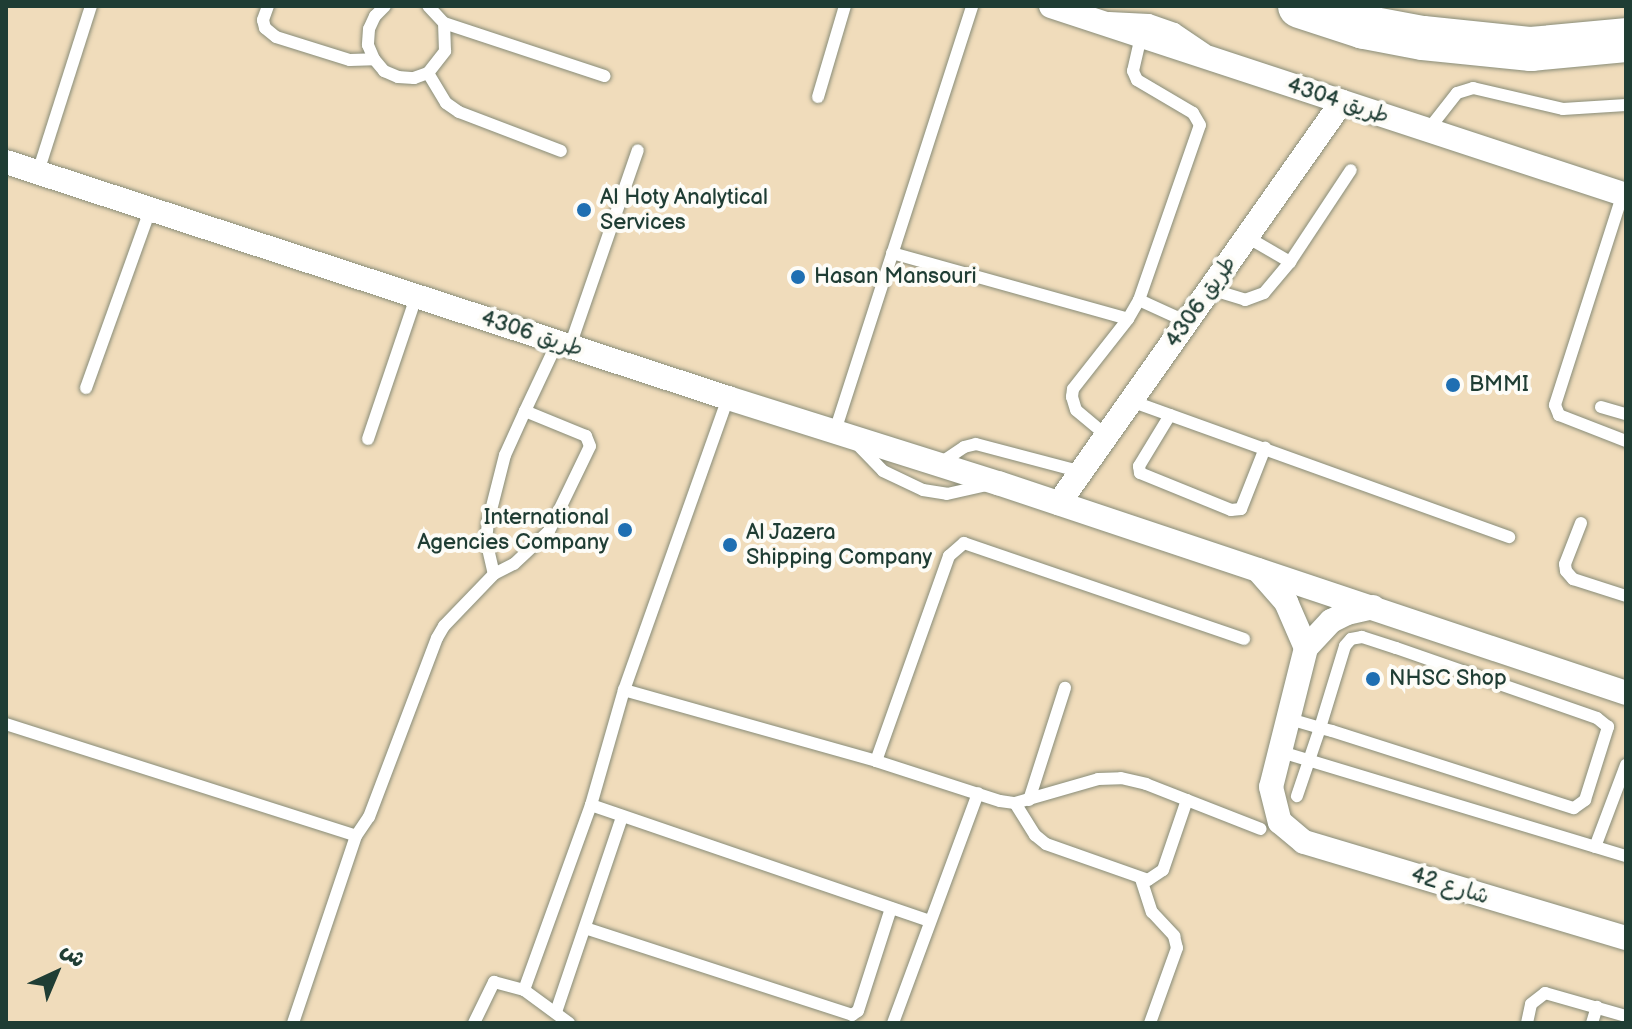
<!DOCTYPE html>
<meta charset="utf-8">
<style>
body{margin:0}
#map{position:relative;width:1632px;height:1029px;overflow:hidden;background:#f0dcbb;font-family:"Balsamiq Sans","Playpen Sans Arabic",sans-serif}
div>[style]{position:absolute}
.roads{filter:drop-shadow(0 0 2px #888c78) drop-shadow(0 0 2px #888c78)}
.lane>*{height:12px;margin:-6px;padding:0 6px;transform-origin:6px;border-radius:6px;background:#fff}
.street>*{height:24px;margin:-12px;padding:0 12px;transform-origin:12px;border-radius:12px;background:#fff}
.highway>*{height:44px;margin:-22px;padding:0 22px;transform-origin:22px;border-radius:22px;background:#fff}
.dots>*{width:22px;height:22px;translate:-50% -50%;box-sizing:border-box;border:4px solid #fdfcf7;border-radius:50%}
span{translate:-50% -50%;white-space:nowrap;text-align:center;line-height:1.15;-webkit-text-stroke:8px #fdfcf7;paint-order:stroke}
.street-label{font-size:22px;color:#1f3d34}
.poi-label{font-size:22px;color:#1f3d34}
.left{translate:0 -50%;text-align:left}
.right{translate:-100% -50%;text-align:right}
.frame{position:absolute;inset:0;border:8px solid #1f3d34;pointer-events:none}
.north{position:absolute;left:16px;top:933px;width:80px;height:80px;-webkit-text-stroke:6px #fdfcf7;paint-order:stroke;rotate:44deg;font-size:22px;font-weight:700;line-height:32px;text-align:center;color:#1f3d34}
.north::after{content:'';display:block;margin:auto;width:28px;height:36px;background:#1f3d34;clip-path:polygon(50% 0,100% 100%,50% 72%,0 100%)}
</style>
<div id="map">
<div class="roads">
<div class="lane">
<div style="left:268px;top:6px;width:15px;rotate:110deg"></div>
<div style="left:263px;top:20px;width:8px;rotate:76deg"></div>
<div style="left:265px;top:28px;width:14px;rotate:39deg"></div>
<div style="left:276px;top:37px;width:77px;rotate:17.3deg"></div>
<div style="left:350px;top:60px;width:24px;rotate:-2deg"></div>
<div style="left:385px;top:6px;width:14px;rotate:135deg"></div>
<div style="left:375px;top:16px;width:14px;rotate:115deg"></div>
<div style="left:369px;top:29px;width:16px;rotate:94deg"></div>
<div style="left:368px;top:45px;width:15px;rotate:67deg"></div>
<div style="left:374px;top:59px;width:16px;rotate:50deg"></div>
<div style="left:384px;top:71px;width:15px;rotate:23deg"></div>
<div style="left:398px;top:77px;width:16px;rotate:4deg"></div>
<div style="left:414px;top:78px;width:15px;rotate:-20deg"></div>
<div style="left:428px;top:73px;width:28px;rotate:-52deg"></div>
<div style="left:445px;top:51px;width:28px;rotate:-92deg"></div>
<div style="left:444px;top:23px;width:23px;rotate:-133deg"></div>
<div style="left:1109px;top:18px;width:40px;rotate:2.9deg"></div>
<div style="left:1149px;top:20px;width:28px;rotate:19deg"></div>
<div style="left:1175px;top:29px;width:37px;rotate:34deg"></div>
<div style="left:444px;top:23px;width:169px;rotate:18.3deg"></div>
<div style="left:428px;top:73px;width:35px;rotate:59deg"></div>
<div style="left:446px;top:103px;width:16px;rotate:35deg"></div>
<div style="left:459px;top:112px;width:109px;rotate:20.9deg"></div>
<div style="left:818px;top:97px;width:95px;rotate:-73.5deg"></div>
<div style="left:1428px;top:130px;width:47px;rotate:-51.9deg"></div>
<div style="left:1457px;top:93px;width:17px;rotate:-17deg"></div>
<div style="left:1473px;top:88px;width:92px;rotate:13.1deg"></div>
<div style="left:1563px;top:109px;width:63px;rotate:-3.6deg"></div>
<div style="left:38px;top:172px;width:174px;rotate:-72.3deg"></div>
<div style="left:1624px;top:190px;width:226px;rotate:107.8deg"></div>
<div style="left:1555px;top:405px;width:11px;rotate:68deg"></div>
<div style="left:1559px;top:415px;width:72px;rotate:21.2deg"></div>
<div style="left:1247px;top:237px;width:50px;rotate:30.2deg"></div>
<div style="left:892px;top:253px;width:245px;rotate:15.6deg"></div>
<div style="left:1210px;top:289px;width:37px;rotate:17deg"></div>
<div style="left:1245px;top:300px;width:20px;rotate:-20deg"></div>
<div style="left:1264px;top:293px;width:40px;rotate:-50deg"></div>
<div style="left:1290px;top:262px;width:110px;rotate:-56.5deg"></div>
<div style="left:1139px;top:300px;width:53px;rotate:24.6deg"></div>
<div style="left:570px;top:346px;width:207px;rotate:-70.9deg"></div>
<div style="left:86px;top:388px;width:189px;rotate:-70.2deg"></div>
<div style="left:1131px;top:401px;width:402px;rotate:19.8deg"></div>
<div style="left:1601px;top:407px;width:26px;rotate:16deg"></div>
<div style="left:525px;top:411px;width:75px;rotate:-64.8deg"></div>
<div style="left:1170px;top:415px;width:60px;rotate:121.3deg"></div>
<div style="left:1139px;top:466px;width:7px;rotate:82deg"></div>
<div style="left:1140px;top:473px;width:98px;rotate:22.1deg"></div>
<div style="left:1231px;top:510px;width:10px;rotate:-6deg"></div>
<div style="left:1241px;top:509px;width:66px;rotate:-68.5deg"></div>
<div style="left:835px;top:431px;width:447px;rotate:-72.1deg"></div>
<div style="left:1107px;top:436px;width:40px;rotate:-140deg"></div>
<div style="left:1076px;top:410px;width:14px;rotate:-107deg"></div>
<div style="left:1072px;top:397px;width:8px;rotate:-83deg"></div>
<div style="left:1073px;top:389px;width:89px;rotate:-51.8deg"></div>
<div style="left:1128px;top:319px;width:22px;rotate:-60deg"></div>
<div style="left:1139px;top:300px;width:185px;rotate:-70.8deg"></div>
<div style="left:1200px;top:125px;width:14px;rotate:-120deg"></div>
<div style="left:1193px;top:113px;width:65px;rotate:-149.5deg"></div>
<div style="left:1137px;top:80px;width:10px;rotate:-114deg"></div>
<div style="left:1133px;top:71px;width:36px;rotate:-77deg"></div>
<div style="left:368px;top:439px;width:150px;rotate:-71.3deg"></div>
<div style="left:858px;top:445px;width:36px;rotate:46deg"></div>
<div style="left:883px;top:471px;width:44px;rotate:25.4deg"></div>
<div style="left:923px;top:490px;width:24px;rotate:9deg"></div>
<div style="left:947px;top:494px;width:41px;rotate:-12.7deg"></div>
<div style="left:939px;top:464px;width:30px;rotate:-34deg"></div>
<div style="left:964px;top:447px;width:12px;rotate:-14deg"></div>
<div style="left:976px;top:444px;width:110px;rotate:14.8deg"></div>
<div style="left:1581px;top:523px;width:44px;rotate:111.3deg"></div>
<div style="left:1565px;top:564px;width:7px;rotate:82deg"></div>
<div style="left:1566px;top:571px;width:11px;rotate:49deg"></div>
<div style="left:1573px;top:579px;width:56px;rotate:17.8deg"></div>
<div style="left:624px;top:690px;width:262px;rotate:15.7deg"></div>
<div style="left:876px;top:761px;width:130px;rotate:17.9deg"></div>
<div style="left:1000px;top:801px;width:15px;rotate:8deg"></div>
<div style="left:1015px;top:803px;width:86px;rotate:-16.1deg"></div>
<div style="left:1098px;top:779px;width:23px;rotate:-2deg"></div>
<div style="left:1121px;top:778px;width:26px;rotate:13deg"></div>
<div style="left:1146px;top:784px;width:123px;rotate:21.4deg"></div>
<div style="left:1286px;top:718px;width:35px;rotate:16deg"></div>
<div style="left:1320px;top:728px;width:12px;rotate:14deg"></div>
<div style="left:1332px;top:731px;width:254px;rotate:17.7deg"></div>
<div style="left:1574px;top:808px;width:14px;rotate:-36deg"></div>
<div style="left:1585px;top:800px;width:77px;rotate:-72.5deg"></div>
<div style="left:1608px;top:727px;width:14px;rotate:-141deg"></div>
<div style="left:1597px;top:718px;width:213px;rotate:-160.8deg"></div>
<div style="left:1396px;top:648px;width:36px;rotate:-162deg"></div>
<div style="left:1362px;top:637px;width:11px;rotate:170deg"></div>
<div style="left:1351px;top:639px;width:9px;rotate:131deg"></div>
<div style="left:1345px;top:646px;width:86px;rotate:107deg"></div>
<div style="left:1320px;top:728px;width:72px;rotate:108.7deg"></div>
<div style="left:6px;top:724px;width:367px;rotate:17.7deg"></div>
<div style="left:1278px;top:751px;width:363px;rotate:16.8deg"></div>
<div style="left:876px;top:761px;width:218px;rotate:-70.4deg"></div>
<div style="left:949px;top:556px;width:20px;rotate:-41deg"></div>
<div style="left:964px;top:543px;width:296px;rotate:18.9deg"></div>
<div style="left:1029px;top:800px;width:118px;rotate:-72.2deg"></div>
<div style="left:1015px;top:803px;width:38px;rotate:58deg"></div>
<div style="left:1035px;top:835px;width:14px;rotate:39deg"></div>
<div style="left:1046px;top:844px;width:108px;rotate:19.4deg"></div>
<div style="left:1148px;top:880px;width:18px;rotate:-34deg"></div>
<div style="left:1163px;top:870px;width:74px;rotate:-71.1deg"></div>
<div style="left:591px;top:805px;width:358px;rotate:18.9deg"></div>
<div style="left:1595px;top:847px;width:88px;rotate:-69.3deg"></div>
<div style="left:1141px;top:879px;width:35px;rotate:72deg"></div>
<div style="left:1152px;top:912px;width:33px;rotate:47deg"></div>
<div style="left:1174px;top:936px;width:12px;rotate:76deg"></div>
<div style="left:1177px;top:948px;width:80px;rotate:109.8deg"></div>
<div style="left:585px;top:928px;width:281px;rotate:18deg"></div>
<div style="left:852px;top:1015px;width:7px;rotate:-34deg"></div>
<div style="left:858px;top:1011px;width:108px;rotate:-72.2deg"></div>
<div style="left:524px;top:990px;width:56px;rotate:36.3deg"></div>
<div style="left:556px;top:1012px;width:206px;rotate:-71.3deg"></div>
<div style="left:293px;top:1023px;width:197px;rotate:-71.4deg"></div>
<div style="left:356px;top:836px;width:23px;rotate:-56deg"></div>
<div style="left:369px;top:817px;width:191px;rotate:-69.2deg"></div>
<div style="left:437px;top:638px;width:14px;rotate:-60deg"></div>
<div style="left:444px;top:626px;width:72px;rotate:-46.1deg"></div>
<div style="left:494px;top:574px;width:22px;rotate:-27deg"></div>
<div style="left:514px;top:564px;width:48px;rotate:-43.3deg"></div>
<div style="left:549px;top:531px;width:94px;rotate:-64.2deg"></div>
<div style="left:590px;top:446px;width:11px;rotate:-112deg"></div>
<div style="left:586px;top:436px;width:66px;rotate:-157.7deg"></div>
<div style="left:525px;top:411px;width:48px;rotate:114.4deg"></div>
<div style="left:505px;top:455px;width:69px;rotate:104.2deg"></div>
<div style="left:488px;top:522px;width:18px;rotate:96deg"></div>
<div style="left:486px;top:540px;width:35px;rotate:77deg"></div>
<div style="left:474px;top:1023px;width:46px;rotate:-64deg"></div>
<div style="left:494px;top:982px;width:31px;rotate:15deg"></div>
<div style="left:524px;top:990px;width:197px;rotate:-70.1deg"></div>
<div style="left:591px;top:805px;width:120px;rotate:-74deg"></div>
<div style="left:624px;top:690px;width:310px;rotate:-70.4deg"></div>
<div style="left:893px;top:1023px;width:245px;rotate:-69.7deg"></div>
<div style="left:1527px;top:1023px;width:19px;rotate:-78deg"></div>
<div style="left:1531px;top:1004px;width:18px;rotate:-38deg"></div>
<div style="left:1545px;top:993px;width:84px;rotate:15.9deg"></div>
<div style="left:1592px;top:1023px;width:17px;rotate:-73deg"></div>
</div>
<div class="street">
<div style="left:1051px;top:6px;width:605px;rotate:18.2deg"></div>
<div style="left:6px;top:162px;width:760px;rotate:18.1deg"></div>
<div style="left:728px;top:398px;width:283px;rotate:17.5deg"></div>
<div style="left:998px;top:483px;width:662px;rotate:18.49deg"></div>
<div style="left:1059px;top:503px;width:491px;rotate:-54.8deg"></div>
<div style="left:1258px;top:570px;width:43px;rotate:48.8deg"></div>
<div style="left:1286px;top:602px;width:50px;rotate:66.5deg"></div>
<div style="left:1373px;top:607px;width:27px;rotate:167deg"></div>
<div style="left:1347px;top:613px;width:18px;rotate:153deg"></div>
<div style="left:1331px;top:621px;width:37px;rotate:133deg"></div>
<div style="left:1306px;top:648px;width:143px;rotate:104.1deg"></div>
<div style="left:1271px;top:787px;width:36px;rotate:76deg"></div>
<div style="left:1280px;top:822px;width:31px;rotate:40deg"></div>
<div style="left:1304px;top:842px;width:336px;rotate:16.6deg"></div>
</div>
<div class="highway">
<div style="left:1300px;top:6px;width:67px;rotate:18.2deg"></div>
<div style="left:1364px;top:27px;width:60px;rotate:10.6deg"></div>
<div style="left:1423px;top:38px;width:109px;rotate:5.8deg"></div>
<div style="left:1531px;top:49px;width:95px;rotate:-5.4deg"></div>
</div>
</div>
<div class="dots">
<div style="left:584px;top:210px;background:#1f6fb2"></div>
<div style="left:798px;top:277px;background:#1f6fb2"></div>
<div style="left:1453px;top:385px;background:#1f6fb2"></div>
<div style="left:625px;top:530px;background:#1f6fb2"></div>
<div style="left:730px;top:545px;background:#1f6fb2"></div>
<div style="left:1373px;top:679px;background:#1f6fb2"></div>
</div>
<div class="street-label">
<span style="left:1338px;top:101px;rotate:18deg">طريق 4304</span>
<span style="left:1201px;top:302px;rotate:-55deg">طريق 4306</span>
<span style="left:532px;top:334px;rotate:18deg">طريق 4306</span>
<span style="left:1450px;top:886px;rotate:17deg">شارع 42</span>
</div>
<div class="poi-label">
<span class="left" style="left:600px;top:210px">Al Hoty Analytical<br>Services</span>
<span class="left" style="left:814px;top:277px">Hasan Mansouri</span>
<span class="left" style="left:1469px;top:385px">BMMI</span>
<span class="right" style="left:609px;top:530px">International<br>Agencies Company</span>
<span class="left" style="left:746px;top:545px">Al Jazera<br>Shipping Company</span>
<span class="left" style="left:1389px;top:679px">NHSC Shop</span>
</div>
<div class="frame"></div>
<div class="north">ش</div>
</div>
